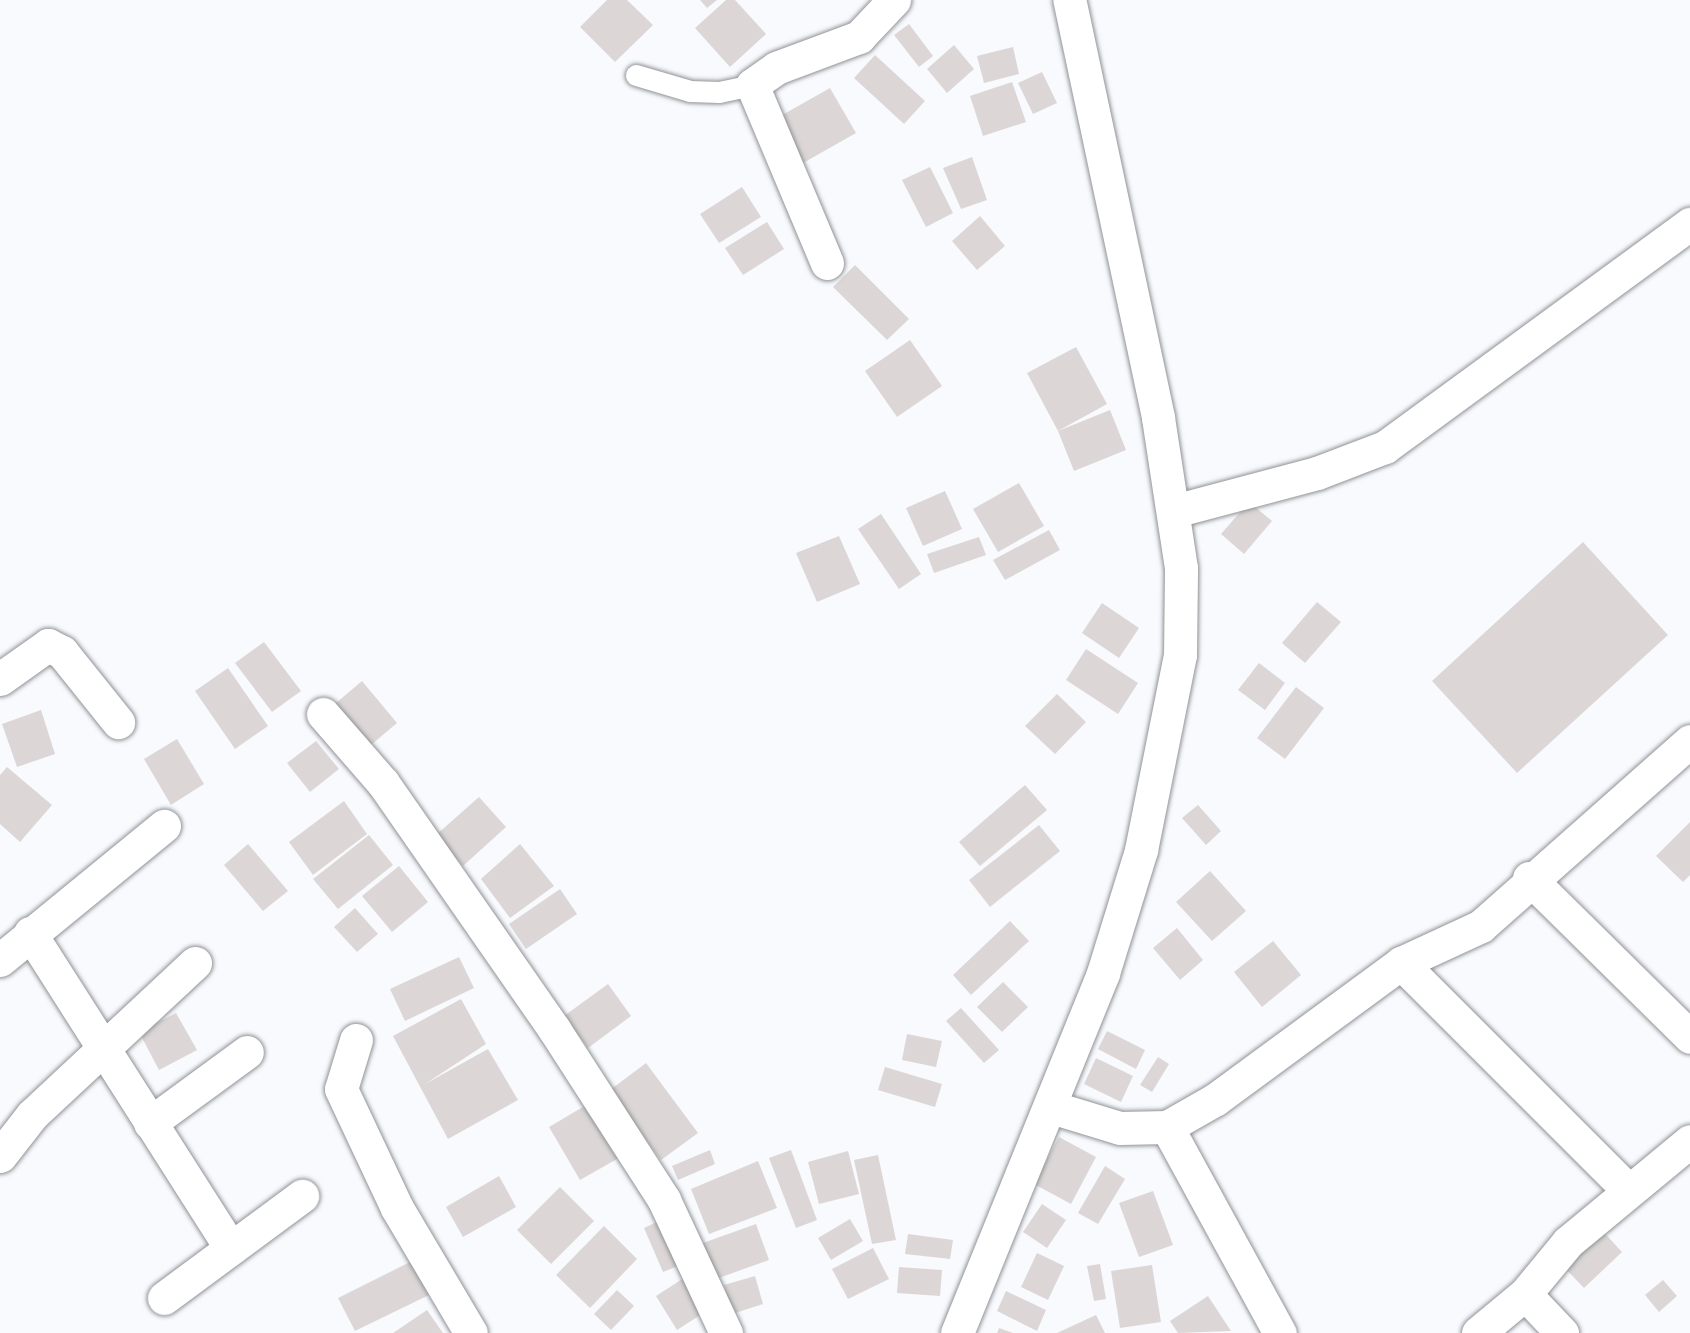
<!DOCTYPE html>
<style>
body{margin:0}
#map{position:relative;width:1690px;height:1333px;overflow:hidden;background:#f8fafe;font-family:Commissioner,sans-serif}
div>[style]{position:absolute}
.building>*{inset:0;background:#dcd7d6}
.roads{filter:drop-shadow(0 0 2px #909296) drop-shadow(0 0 2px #909296)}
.service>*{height:21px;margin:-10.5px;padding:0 10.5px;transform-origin:10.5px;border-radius:10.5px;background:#fff}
.minor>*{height:33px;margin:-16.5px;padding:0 16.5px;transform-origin:16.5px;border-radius:16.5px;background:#fff}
.tertiary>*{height:33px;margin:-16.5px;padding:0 16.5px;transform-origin:16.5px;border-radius:16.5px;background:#fff}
span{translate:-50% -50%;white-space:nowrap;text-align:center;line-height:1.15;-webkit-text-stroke:4.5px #fff;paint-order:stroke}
</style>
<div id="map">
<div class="building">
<div style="clip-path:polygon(607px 0,627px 0,653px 25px,615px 62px,580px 27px)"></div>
<div style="clip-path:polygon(700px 0,717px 0,707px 8px)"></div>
<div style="clip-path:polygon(726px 0,735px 0,766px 34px,730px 67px,695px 28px)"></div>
<div style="clip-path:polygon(909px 24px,933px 56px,919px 67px,894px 35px)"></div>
<div style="clip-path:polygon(954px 45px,974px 69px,947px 93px,927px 69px)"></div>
<div style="clip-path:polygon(1013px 47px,1019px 74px,984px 83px,977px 56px)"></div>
<div style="clip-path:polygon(875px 55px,925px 101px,904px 124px,854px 78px)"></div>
<div style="clip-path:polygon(1042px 72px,1057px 103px,1033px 114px,1018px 83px)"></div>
<div style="clip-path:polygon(1012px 82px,1026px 122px,983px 136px,970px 96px)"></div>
<div style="clip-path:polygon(830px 88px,856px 133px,796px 167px,770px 122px)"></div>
<div style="clip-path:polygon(972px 157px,987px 200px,961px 209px,943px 168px)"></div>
<div style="clip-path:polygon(930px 167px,953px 213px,926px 227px,902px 180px)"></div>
<div style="clip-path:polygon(742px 187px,761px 217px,719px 243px,700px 214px)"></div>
<div style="clip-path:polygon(980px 216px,1005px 246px,977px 270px,952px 241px)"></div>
<div style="clip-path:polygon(767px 222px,784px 249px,743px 275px,725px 248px)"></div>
<div style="clip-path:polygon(855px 265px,909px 319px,887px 340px,833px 287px)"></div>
<div style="clip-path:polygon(910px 340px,942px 386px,897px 417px,865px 371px)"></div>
<div style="clip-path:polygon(1076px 347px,1107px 404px,1058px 431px,1027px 373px)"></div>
<div style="clip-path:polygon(1110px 410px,1126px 450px,1074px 471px,1058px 431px)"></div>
<div style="clip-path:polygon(1019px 483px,1044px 526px,998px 552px,973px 509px)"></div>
<div style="clip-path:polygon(945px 491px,962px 529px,923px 546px,906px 508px)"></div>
<div style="clip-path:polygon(1249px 502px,1272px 521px,1244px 554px,1221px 534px)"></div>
<div style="clip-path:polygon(881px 514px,921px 574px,899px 589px,858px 529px)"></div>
<div style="clip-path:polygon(1049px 530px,1060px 550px,1005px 580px,993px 560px)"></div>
<div style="clip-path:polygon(839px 536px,860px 584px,817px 602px,796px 553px)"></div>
<div style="clip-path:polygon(979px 537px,986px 555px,934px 573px,927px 554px)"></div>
<div style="clip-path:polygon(1583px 542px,1668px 635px,1517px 773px,1432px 681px)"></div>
<div style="clip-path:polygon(1317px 602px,1341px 622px,1305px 663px,1282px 643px)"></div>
<div style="clip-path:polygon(1102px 603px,1139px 628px,1119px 658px,1082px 633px)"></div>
<div style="clip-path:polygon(264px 642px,301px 691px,272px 712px,235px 663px)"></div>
<div style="clip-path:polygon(1086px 649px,1138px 683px,1118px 714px,1066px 680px)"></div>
<div style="clip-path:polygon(1259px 663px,1285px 683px,1265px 710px,1238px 690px)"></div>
<div style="clip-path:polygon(228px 668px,268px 726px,235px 749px,195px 691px)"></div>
<div style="clip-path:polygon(362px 681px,397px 723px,365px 750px,330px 708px)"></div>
<div style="clip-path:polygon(1296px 687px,1324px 708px,1285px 759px,1257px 738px)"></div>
<div style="clip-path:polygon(1057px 694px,1086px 722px,1055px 754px,1025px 726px)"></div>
<div style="clip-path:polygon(41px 710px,55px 754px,17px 767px,2px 724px)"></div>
<div style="clip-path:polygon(177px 739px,204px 784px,171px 805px,144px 759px)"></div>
<div style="clip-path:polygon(316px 741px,339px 769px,310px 792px,287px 763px)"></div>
<div style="clip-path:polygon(7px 767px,52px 805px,20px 842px,0 824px,0 775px)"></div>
<div style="clip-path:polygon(1025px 785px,1047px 810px,980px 866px,959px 842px)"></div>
<div style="clip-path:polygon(479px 797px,506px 827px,463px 866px,436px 835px)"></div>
<div style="clip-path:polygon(344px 801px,367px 834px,313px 875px,289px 842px)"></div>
<div style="clip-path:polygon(1198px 805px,1221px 831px,1206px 845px,1182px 818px)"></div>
<div style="clip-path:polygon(1690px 822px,1690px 875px,1683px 882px,1656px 856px)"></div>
<div style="clip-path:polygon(1039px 825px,1060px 851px,990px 907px,969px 880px)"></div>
<div style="clip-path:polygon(369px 835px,393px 865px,338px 909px,313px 879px)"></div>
<div style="clip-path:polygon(248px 844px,288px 891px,263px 911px,224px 865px)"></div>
<div style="clip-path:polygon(520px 844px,554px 886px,510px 918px,481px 879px)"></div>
<div style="clip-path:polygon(399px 866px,428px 902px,392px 932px,362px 896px)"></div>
<div style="clip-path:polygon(1210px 871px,1246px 911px,1212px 941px,1176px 902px)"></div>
<div style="clip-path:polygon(560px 889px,577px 914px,526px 949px,509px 924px)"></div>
<div style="clip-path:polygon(355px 908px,378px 934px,357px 952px,334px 927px)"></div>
<div style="clip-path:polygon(1010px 921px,1029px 941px,971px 995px,953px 975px)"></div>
<div style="clip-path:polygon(1177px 928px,1203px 960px,1180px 980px,1153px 948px)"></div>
<div style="clip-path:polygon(1273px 941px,1301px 975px,1262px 1007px,1234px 972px)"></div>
<div style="clip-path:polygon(459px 957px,474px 988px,405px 1021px,390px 989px)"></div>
<div style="clip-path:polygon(1003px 982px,1028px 1007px,1002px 1032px,977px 1007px)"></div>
<div style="clip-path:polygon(608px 984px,631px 1016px,588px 1048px,564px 1016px)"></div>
<div style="clip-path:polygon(461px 999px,486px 1044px,425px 1084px,488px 1049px,518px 1100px,448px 1139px,393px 1036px)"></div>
<div style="clip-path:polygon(961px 1008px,999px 1050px,984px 1063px,946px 1021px)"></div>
<div style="clip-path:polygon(176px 1013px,197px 1050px,159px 1070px,139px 1032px)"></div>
<div style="clip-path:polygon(1107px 1031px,1145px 1050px,1136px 1069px,1098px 1049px)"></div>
<div style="clip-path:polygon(907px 1034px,942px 1041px,936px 1067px,902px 1060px)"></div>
<div style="clip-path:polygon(1158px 1057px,1169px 1064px,1152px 1092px,1140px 1085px)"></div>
<div style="clip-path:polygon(1096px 1058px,1133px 1076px,1121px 1102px,1084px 1084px)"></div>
<div style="clip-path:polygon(646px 1063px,698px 1133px,661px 1160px,610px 1090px)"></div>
<div style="clip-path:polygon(885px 1067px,942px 1084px,935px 1107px,878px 1090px)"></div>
<div style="clip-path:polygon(593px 1101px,624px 1155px,580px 1180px,549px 1127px)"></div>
<div style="clip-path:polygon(1059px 1137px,1096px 1157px,1071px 1204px,1034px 1184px)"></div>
<div style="clip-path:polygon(710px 1150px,715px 1164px,678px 1180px,672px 1166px)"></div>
<div style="clip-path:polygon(791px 1150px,817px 1220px,796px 1228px,769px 1158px)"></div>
<div style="clip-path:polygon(848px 1151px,859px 1194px,819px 1204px,808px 1162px)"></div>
<div style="clip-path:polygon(878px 1155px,896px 1240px,872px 1244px,854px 1160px)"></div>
<div style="clip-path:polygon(758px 1161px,777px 1208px,709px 1234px,691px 1189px)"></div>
<div style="clip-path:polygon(1105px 1166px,1125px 1179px,1098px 1224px,1078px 1213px)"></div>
<div style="clip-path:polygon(499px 1176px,516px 1207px,463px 1237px,446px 1207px)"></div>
<div style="clip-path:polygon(560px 1187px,594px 1221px,551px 1264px,517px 1230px)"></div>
<div style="clip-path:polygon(1153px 1191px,1173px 1245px,1139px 1257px,1119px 1203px)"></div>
<div style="clip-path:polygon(1042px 1204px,1066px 1220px,1047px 1248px,1023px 1232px)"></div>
<div style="clip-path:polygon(850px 1219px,863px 1241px,831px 1260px,818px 1238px)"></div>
<div style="clip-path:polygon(657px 1222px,678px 1266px,663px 1272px,644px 1228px)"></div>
<div style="clip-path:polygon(756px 1224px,769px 1260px,716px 1279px,703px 1243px)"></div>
<div style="clip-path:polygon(604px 1226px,637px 1259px,590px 1308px,556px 1275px)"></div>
<div style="clip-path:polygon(1599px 1227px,1622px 1252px,1584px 1288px,1561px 1264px)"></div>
<div style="clip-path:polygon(908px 1234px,953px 1240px,950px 1259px,905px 1254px)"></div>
<div style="clip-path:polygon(873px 1248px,889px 1279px,848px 1299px,832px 1269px)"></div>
<div style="clip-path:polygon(1037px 1253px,1064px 1266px,1048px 1300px,1021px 1287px)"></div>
<div style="clip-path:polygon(416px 1259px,433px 1293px,355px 1331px,338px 1298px)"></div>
<div style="clip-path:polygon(1100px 1264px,1106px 1299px,1094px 1301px,1087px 1266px)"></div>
<div style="clip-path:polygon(1152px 1265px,1161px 1322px,1120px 1328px,1111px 1271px)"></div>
<div style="clip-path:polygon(899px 1267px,942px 1270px,940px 1296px,897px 1293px)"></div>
<div style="clip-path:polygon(687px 1276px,708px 1310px,677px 1330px,656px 1296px)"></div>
<div style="clip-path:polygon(755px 1276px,763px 1304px,732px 1314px,724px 1285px)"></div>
<div style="clip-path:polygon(1663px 1280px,1677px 1296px,1659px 1312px,1645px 1295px)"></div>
<div style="clip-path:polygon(617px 1290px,634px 1306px,611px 1330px,594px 1314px)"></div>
<div style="clip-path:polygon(1006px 1291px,1046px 1310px,1037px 1331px,997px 1311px)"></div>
<div style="clip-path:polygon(1208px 1296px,1231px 1331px,1178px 1333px,1170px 1321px)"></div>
<div style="clip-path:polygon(427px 1310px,443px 1333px,393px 1333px)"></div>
<div style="clip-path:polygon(1096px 1315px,1105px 1333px,1057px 1333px)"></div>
<div style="clip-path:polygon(999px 1328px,1013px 1333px,997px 1333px)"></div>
</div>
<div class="roads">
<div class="service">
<div style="left:636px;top:75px;width:56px;rotate:16.5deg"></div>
<div style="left:690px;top:91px;width:29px;rotate:2deg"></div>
<div style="left:719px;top:92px;width:34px;rotate:-12deg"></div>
</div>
<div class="minor">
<div style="left:827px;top:263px;width:193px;rotate:-112.8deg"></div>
<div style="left:752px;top:85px;width:29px;rotate:-35deg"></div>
<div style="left:776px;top:68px;width:89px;rotate:-20.5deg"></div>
<div style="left:859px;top:37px;width:51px;rotate:-46.6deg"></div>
<div style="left:1174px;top:511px;width:148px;rotate:-14.9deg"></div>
<div style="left:1317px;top:473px;width:73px;rotate:-20.9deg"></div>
<div style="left:1385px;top:447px;width:378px;rotate:-36.2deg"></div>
<div style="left:0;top:679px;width:59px;rotate:-35.3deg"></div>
<div style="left:48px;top:645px;width:16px;rotate:27deg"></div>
<div style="left:62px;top:652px;width:90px;rotate:51.3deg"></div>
<div style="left:323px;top:714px;width:91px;rotate:49deg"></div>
<div style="left:383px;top:783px;width:300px;rotate:55.2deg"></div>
<div style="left:554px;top:1029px;width:203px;rotate:57.2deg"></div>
<div style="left:664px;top:1200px;width:147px;rotate:65deg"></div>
<div style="left:1529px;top:878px;width:226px;rotate:44.6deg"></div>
<div style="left:30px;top:933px;width:374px;rotate:57.5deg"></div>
<div style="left:0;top:960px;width:212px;rotate:-39.3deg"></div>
<div style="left:1401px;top:963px;width:322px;rotate:45deg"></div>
<div style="left:356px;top:1040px;width:51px;rotate:107deg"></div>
<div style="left:341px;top:1089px;width:132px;rotate:64.8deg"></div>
<div style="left:397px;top:1208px;width:145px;rotate:59.4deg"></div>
<div style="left:1051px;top:1107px;width:72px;rotate:16.9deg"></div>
<div style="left:1120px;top:1128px;width:47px;rotate:-1.2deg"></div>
<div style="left:1167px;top:1127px;width:56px;rotate:-29.7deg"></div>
<div style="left:1216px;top:1099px;width:230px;rotate:-36.3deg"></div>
<div style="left:1401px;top:963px;width:88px;rotate:-24.8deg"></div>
<div style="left:1481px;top:926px;width:279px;rotate:-41.5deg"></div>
<div style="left:150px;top:1123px;width:120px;rotate:-36.2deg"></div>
<div style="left:1167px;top:1127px;width:235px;rotate:61.3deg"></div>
<div style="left:0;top:1156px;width:52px;rotate:-52deg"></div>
<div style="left:32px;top:1115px;width:223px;rotate:-43deg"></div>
<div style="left:1525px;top:1294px;width:54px;rotate:46.5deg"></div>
<div style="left:164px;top:1298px;width:172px;rotate:-36.5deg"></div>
<div style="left:1478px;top:1333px;width:61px;rotate:-39.7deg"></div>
<div style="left:1525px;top:1294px;width:67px;rotate:-50.4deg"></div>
<div style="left:1568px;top:1242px;width:158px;rotate:-39.6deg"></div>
</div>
<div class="tertiary">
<div style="left:957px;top:1333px;width:388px;rotate:-67.9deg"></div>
<div style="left:1103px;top:973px;width:129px;rotate:-72.8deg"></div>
<div style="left:1141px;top:850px;width:199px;rotate:-78.7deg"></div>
<div style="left:1180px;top:655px;width:87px;rotate:-89.3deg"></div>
<div style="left:1181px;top:568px;width:153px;rotate:-98.7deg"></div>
<div style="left:1158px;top:417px;width:426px;rotate:-102deg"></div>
</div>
</div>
</div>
